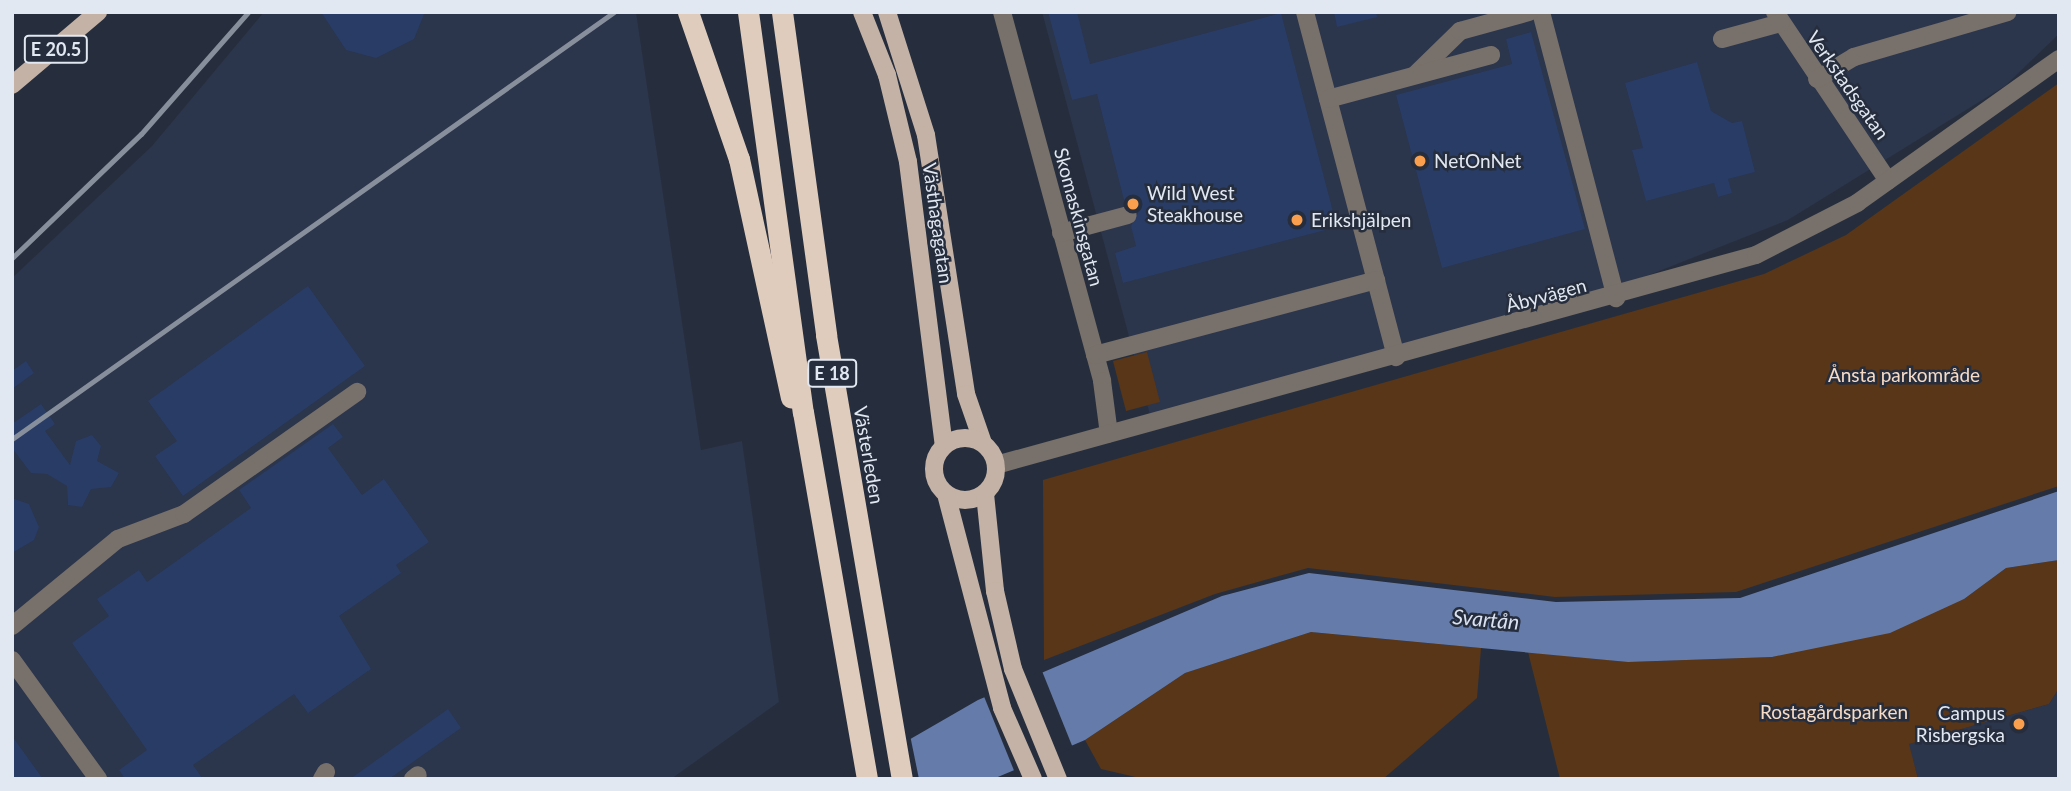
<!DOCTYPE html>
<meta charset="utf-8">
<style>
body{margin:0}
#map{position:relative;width:2071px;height:791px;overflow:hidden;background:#262e3d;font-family:Lato,sans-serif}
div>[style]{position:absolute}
.built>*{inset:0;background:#2b354b}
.green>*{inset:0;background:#593617}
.water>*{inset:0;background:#657cab}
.pier>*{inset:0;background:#262e3d}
.building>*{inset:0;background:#283c66}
.minor>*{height:18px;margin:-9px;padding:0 9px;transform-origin:9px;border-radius:9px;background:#78706a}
.major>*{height:18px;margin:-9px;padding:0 9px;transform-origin:9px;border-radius:9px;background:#c3b2a5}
.major>.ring{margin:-9px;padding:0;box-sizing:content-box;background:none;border:18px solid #c3b2a5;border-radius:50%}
.highway>*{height:21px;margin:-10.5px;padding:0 10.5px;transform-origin:10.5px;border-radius:10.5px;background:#e0ccbd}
.rail>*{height:5px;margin:-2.5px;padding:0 2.5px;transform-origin:2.5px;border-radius:2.5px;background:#888f9c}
.dots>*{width:19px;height:19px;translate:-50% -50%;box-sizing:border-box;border:4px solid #262e3d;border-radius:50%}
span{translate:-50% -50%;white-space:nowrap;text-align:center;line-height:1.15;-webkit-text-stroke:5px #262e3d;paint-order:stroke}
.shield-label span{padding:2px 5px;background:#262e3d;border:2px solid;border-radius:5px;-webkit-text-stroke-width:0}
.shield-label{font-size:18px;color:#e2e8f2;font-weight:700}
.street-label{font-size:19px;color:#e2e8f2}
.poi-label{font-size:19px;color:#e2e8f2}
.left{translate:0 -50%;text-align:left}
.right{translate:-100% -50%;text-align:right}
.park-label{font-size:19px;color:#f7dbc5}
.water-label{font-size:21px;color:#dbe2f1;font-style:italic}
.frame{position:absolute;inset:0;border:14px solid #e2e8f2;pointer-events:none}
</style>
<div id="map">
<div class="built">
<div style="clip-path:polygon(264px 12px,636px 12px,701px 450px,742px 441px,779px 702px,671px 779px,12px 779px,12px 278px,152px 146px)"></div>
<div style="clip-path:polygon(1042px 12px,2059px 12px,2059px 34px,2005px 86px,1788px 220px,1624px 285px,1150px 415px)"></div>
<div style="clip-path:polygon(2059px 688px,2059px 779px,1918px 779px,1908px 744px,2049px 704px)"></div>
</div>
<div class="green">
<div style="clip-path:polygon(2059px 83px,2059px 486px,1736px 592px,1555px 597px,1308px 568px,1215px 594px,1044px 660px,1043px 480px,1764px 274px,1846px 235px)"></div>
<div style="clip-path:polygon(1147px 352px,1160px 402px,1126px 411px,1113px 361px)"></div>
<div style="clip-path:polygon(2059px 560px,2059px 688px,2049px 704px,1909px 744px,1918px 779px,1560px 779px,1528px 652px,1628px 662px,1773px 657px,1964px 599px,2006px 568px)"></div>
<div style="clip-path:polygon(1311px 632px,1481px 648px,1477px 698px,1383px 779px,1144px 779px,1101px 769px,1085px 740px,1185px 673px)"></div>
</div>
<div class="water">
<div style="clip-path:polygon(2059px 491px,2059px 560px,2006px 568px,1964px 599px,1890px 633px,1772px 657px,1628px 662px,1311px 632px,1185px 673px,1085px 740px,993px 779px,841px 779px,978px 700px,1222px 596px,1309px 573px,1556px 602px,1740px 598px)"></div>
</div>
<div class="pier">
<div style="clip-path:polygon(1042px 671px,1073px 748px,1015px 773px,983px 694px)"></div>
<div style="clip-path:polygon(910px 735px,919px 779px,844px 779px,843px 774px)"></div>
</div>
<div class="building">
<div style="clip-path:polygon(321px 12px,425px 12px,414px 39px,376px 58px,346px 50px)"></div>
<div style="clip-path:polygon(1048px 12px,1077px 12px,1090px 64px,1281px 13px,1337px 227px,1123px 283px,1115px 253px,1136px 246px,1131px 226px,1139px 211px,1125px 204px,1097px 94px,1072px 100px)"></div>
<div style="clip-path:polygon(1334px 12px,1376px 12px,1377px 17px,1337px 27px)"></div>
<div style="clip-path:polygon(1531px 32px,1585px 229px,1442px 268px,1396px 95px,1512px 64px,1506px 39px)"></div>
<div style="clip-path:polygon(1697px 62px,1711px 111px,1732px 123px,1742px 121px,1755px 172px,1728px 179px,1732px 193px,1718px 197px,1714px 183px,1646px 201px,1632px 150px,1643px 148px,1625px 83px)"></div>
<div style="clip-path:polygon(308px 286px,365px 366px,183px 496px,155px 456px,177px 441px,148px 401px)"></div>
<div style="clip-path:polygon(26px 361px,34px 373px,12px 389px,12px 371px)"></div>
<div style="clip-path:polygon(41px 404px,55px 424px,45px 431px,70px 465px,76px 441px,92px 435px,101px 446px,97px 461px,119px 473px,111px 487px,91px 489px,82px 507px,68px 505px,67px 486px,47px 474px,31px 473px,12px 448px,12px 424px)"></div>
<div style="clip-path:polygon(333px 424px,343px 437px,328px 448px,362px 495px,384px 479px,429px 542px,396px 565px,401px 573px,339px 616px,371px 669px,308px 713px,294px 694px,193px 765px,203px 779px,125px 779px,119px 770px,147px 750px,72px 643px,109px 616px,97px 599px,139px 570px,147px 582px,251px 508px,239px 490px)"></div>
<div style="clip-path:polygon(12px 498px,29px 504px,39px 527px,34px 540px,12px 553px)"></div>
<div style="clip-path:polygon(448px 709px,461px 728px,389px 779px,350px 779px)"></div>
<div style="clip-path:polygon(12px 736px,43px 779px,12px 779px)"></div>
</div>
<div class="minor">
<div style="left:1002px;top:12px;width:382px;rotate:74.8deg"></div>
<div style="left:1102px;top:381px;width:53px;rotate:82.5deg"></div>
<div style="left:1305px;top:12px;width:357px;rotate:75.2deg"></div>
<div style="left:1541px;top:12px;width:296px;rotate:75.3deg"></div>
<div style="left:1775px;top:12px;width:203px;rotate:56.2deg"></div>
<div style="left:1722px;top:39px;width:61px;rotate:-15.2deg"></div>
<div style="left:1416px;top:74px;width:62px;rotate:-44.3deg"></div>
<div style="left:1460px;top:31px;width:72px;rotate:-15.4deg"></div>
<div style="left:1817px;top:79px;width:43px;rotate:-30.7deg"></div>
<div style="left:1854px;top:57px;width:160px;rotate:-16.3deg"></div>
<div style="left:1328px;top:99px;width:169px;rotate:-15.1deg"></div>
<div style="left:1061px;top:233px;width:69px;rotate:-15deg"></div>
<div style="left:1095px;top:355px;width:291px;rotate:-14.9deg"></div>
<div style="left:996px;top:465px;width:788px;rotate:-15.45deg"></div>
<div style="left:1756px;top:255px;width:114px;rotate:-27.2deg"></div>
<div style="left:1857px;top:203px;width:248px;rotate:-35.5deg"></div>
<div style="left:12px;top:626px;width:137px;rotate:-39.4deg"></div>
<div style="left:118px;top:539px;width:71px;rotate:-20.7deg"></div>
<div style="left:184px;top:514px;width:212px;rotate:-35.2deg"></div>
<div style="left:12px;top:660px;width:147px;rotate:54.1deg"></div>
<div style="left:322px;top:779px;width:8px;rotate:-60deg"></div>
<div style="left:413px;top:779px;width:6px;rotate:-39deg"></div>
</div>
<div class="major">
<div style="left:862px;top:12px;width:68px;rotate:68.4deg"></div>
<div style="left:887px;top:75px;width:89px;rotate:76.4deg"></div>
<div style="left:908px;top:162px;width:286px;rotate:82.8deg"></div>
<div style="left:887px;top:12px;width:129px;rotate:72.4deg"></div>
<div style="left:926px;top:135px;width:262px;rotate:81.2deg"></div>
<div style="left:966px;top:394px;width:52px;rotate:70.9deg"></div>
<div style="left:12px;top:85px;width:113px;rotate:-40.3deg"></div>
<div class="ring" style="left:934px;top:438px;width:44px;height:44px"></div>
<div style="left:946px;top:494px;width:221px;rotate:75.3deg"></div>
<div style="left:1002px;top:708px;width:77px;rotate:66.4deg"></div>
<div style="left:985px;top:494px;width:98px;rotate:84.1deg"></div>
<div style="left:995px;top:591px;width:80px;rotate:77deg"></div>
<div style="left:1013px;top:669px;width:119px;rotate:67.8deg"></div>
</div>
<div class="highway">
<div style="left:688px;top:12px;width:156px;rotate:70.9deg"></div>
<div style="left:739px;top:159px;width:244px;rotate:77.7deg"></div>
<div style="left:748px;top:12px;width:404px;rotate:82.2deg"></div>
<div style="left:803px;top:412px;width:373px;rotate:80.1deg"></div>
<div style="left:782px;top:12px;width:326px;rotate:82.2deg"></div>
<div style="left:826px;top:335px;width:450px;rotate:80.3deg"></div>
</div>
<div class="rail">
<div style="left:12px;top:258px;width:179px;rotate:-43.9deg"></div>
<div style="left:141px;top:134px;width:162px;rotate:-48.7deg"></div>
<div style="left:12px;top:439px;width:738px;rotate:-35.35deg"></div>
</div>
<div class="dots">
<div style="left:1420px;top:161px;background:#fa9f4e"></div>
<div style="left:1133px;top:204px;background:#fa9f4e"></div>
<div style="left:1297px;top:220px;background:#fa9f4e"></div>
<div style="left:2019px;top:724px;background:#fa9f4e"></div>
</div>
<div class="shield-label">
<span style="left:56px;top:49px">E 20.5</span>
<span style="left:832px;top:373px">E 18</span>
</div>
<div class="street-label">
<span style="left:1848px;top:85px;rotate:55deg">Verkstadsgatan</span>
<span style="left:1079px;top:217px;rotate:75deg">Skomaskinsgatan</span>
<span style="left:938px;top:223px;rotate:82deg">Västhagagatan</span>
<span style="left:1546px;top:295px;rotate:-15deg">Åbyvägen</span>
<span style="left:869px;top:455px;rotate:80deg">Västerleden</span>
</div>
<div class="poi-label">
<span class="left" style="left:1434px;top:161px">NetOnNet</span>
<span class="left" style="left:1147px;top:204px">Wild West<br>Steakhouse</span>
<span class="left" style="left:1311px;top:220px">Erikshjälpen</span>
<span class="right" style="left:2005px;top:724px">Campus<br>Risbergska</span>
</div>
<div class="park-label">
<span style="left:1904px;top:375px">Ånsta parkområde</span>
<span style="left:1834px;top:712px">Rostagårdsparken</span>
</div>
<div class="water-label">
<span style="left:1486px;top:619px;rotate:5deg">Svartån</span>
</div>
<div class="frame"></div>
</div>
